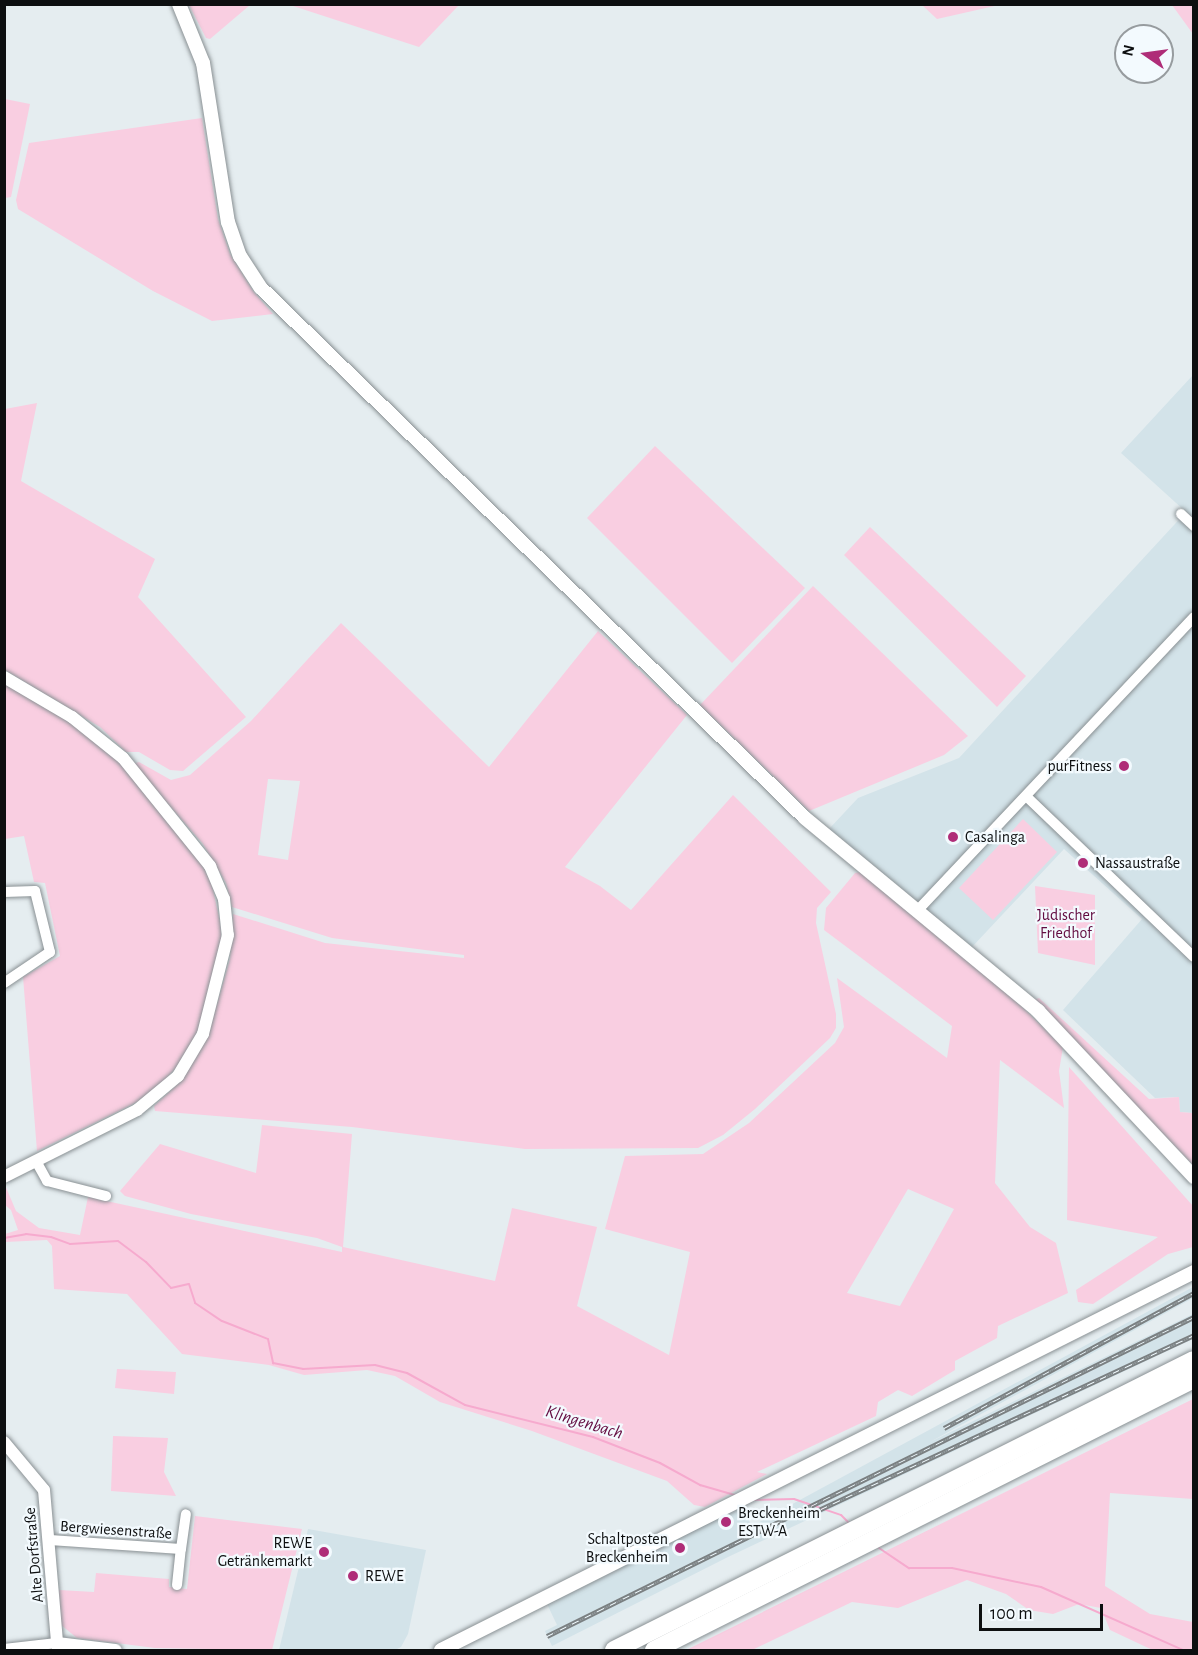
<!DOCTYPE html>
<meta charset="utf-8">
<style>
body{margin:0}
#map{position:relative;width:1198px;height:1655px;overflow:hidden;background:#e5edf0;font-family:"Alegreya Sans",sans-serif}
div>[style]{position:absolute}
.built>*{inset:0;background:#d3e3e9}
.green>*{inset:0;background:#f9cee1}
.stream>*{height:2px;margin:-1px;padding:0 1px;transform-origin:1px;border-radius:1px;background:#f6aace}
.roads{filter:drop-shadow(0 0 2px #899093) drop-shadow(0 0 2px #899093)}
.minor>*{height:10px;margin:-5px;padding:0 5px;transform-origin:5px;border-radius:5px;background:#fff}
.tertiary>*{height:12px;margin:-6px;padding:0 6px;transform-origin:6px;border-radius:6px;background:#fff}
.secondary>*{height:14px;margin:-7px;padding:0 7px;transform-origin:7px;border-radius:7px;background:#fff}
.motorway>*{height:18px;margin:-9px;padding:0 9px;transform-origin:9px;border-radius:9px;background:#fff}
.rail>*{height:4.5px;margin-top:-2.25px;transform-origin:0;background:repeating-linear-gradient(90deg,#f3fafe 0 7px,#7b8082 0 14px);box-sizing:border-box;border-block:2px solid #7b8082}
.dots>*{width:16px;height:16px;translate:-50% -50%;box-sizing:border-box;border:3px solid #f3fafe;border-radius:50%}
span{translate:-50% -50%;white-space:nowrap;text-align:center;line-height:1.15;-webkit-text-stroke:4.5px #f3fafe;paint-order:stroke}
.poi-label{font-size:16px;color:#0d0f10}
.right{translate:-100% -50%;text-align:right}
.left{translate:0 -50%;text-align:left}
.park-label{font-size:16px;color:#630c41}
.street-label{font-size:16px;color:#0d0f10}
.water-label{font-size:18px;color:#630b40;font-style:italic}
.frame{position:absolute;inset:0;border:6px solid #0d0f10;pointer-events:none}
.north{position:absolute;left:1114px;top:24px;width:60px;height:60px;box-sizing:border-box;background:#f3fafe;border:2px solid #979c9f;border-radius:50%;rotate:283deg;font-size:16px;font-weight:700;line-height:24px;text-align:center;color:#0d0f10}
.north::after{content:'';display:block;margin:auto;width:21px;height:27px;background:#af2d78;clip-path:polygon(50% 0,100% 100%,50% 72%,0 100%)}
.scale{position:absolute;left:979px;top:1604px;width:124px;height:27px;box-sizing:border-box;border:3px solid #0d0f10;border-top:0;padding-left:8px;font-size:18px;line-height:21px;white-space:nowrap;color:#0d0f10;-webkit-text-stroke:4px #f3fafe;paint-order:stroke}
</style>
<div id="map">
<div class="built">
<div style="clip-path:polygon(1193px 375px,1193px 1113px,1180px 1112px,1179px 1097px,1155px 1098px,1063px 1010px,1142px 919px,1064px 849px,972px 947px,829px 829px,858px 798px,959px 758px,1186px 512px,1121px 453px)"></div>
<div style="clip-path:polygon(1193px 1287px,1193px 1298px,930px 1442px,1193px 1314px,1193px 1339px,728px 1557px,552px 1646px,545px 1631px,557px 1625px,547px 1604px,741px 1506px,752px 1526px)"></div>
<div style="clip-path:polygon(308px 1529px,426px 1550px,408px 1634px,401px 1647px,395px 1650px,279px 1650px)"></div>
</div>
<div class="green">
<div style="clip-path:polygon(189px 5px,250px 5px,210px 39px,206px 38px)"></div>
<div style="clip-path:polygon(290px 5px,459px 5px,419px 47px)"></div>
<div style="clip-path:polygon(922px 5px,999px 5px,937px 19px)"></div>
<div style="clip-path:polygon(1172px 5px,1193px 5px,1193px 34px)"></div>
<div style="clip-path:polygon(5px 99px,30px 104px,11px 197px,5px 198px)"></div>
<div style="clip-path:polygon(202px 118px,218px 219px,230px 254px,253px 291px,273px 314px,212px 321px,153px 291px,18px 209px,16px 200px,29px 143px)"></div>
<div style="clip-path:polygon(37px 403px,21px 481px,155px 559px,138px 597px,246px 717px,183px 771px,170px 770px,139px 752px,126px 752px,100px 727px,5px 670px,5px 409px)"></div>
<div style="clip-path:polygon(655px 446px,805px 588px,732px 663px,587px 518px)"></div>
<div style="clip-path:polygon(870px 527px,1026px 676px,997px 707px,844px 555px)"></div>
<div style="clip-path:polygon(813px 586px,968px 736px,944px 755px,809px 811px,700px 705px)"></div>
<div style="clip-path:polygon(evenodd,341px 623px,489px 767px,598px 631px,687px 715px,565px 867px,600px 886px,631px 910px,733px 795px,831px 892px,817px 908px,816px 923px,836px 1014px,836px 1028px,830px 1038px,755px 1109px,723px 1135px,698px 1148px,525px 1149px,352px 1127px,155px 1111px,154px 1106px,179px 1083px,196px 1058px,210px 1029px,230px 959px,233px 914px,325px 943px,464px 958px,464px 955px,332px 938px,232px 907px,226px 883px,203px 844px,133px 764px,139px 762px,171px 780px,190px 775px,251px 721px,341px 623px,268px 779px,300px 781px,288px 860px,258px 855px,268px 779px)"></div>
<div style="clip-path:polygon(5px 684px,71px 723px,120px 762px,201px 862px,212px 885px,220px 922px,222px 945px,200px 1026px,186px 1057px,156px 1089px,137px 1102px,37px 1151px,23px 977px,60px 956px,45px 883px,34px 882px,24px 836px,5px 839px)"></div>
<div style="clip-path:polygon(1023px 819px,1057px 852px,993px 920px,959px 888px)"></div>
<div style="clip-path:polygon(evenodd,860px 872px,1020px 1005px,1063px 1047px,1059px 1071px,1064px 1108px,1000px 1060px,995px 1183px,1030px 1227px,1056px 1243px,1068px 1293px,998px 1326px,997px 1338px,955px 1361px,955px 1370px,912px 1396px,898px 1390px,878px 1402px,876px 1416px,757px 1472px,767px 1474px,705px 1507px,694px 1505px,667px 1481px,532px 1431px,440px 1402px,395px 1376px,367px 1370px,304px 1375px,269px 1365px,182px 1354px,127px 1294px,54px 1289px,52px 1246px,47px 1240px,5px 1242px,5px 1234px,18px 1230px,11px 1210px,5px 1205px,5px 1185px,16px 1211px,39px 1228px,80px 1235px,88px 1197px,342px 1252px,342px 1247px,317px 1238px,191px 1214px,125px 1196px,120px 1191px,160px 1144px,256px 1173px,262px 1125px,352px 1134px,343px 1247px,495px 1281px,512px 1208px,597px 1227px,577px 1306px,669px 1355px,690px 1252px,605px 1229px,625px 1156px,703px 1154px,749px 1123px,835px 1043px,844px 1027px,837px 978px,947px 1058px,952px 1026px,824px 930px,826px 908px,855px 873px,860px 872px,908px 1189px,954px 1209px,900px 1306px,847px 1293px,908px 1189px)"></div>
<div style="clip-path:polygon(1035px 886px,1095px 895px,1095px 965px,1038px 953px)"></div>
<div style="clip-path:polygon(1039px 998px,1149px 1099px,1179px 1097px,1180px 1112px,1193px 1113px,1193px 1165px,1034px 1000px)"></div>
<div style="clip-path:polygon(1069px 1067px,1193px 1206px,1193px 1247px,1168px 1254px,1093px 1304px,1078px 1302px,1076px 1290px,1158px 1237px,1067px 1220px)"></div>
<div style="clip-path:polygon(117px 1369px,176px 1372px,174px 1394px,115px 1388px)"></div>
<div style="clip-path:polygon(1193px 1399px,1193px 1499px,1110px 1493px,1105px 1586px,1150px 1614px,1193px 1622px,1193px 1650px,1153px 1650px,1144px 1646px,1110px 1630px,1101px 1608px,1079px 1604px,1053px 1614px,1029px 1610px,1006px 1594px,967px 1580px,898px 1608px,852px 1602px,752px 1650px,686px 1650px)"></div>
<div style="clip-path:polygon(113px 1436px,168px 1438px,164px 1472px,176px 1496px,111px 1491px)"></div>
<div style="clip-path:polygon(195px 1516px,302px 1529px,272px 1650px,155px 1648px,77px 1638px,61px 1625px,59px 1590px,94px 1592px,96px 1573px,169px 1579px,169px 1587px,187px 1589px)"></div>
</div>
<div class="stream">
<div style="left:4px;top:1238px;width:22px;rotate:-10deg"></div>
<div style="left:26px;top:1234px;width:25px;rotate:7deg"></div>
<div style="left:51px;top:1237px;width:20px;rotate:20deg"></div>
<div style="left:70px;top:1244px;width:48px;rotate:-3.6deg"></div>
<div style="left:118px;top:1241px;width:35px;rotate:37deg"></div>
<div style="left:146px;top:1262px;width:36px;rotate:46deg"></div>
<div style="left:171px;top:1288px;width:18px;rotate:-13deg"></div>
<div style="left:189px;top:1284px;width:20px;rotate:72deg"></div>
<div style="left:195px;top:1303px;width:32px;rotate:34deg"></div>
<div style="left:222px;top:1321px;width:49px;rotate:21.4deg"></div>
<div style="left:268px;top:1339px;width:25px;rotate:78deg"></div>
<div style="left:273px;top:1363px;width:31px;rotate:11deg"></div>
<div style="left:303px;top:1369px;width:72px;rotate:-3.2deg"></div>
<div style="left:375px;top:1365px;width:33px;rotate:14deg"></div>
<div style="left:407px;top:1373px;width:66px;rotate:28.9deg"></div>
<div style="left:465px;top:1405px;width:132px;rotate:14deg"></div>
<div style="left:593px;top:1437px;width:72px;rotate:21.2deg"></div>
<div style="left:660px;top:1463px;width:46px;rotate:28.8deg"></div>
<div style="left:700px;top:1485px;width:37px;rotate:16deg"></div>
<div style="left:753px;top:1500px;width:41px;rotate:-1.4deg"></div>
<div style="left:794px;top:1499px;width:50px;rotate:18.8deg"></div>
<div style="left:841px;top:1515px;width:11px;rotate:45deg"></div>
<div style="left:876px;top:1546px;width:40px;rotate:34deg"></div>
<div style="left:909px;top:1568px;width:43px"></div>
<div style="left:952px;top:1568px;width:91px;rotate:12.1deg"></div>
<div style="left:1041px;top:1587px;width:155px;rotate:23.9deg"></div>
</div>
<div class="roads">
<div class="minor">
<div style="left:1181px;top:514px;width:18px;rotate:43deg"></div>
<div style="left:1027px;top:797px;width:231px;rotate:43.8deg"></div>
<div style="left:4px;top:892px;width:31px;rotate:-2deg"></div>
<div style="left:35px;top:891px;width:63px;rotate:76.2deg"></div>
<div style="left:50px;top:952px;width:55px;rotate:146deg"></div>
<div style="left:917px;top:911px;width:404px;rotate:-46.7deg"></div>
<div style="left:36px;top:1161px;width:23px;rotate:61deg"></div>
<div style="left:47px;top:1181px;width:61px;rotate:14.3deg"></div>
<div style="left:50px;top:1540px;width:131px;rotate:3.9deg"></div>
<div style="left:181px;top:1549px;width:35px;rotate:-82deg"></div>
<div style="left:177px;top:1585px;width:36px;rotate:-84deg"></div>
<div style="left:4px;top:1649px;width:53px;rotate:-6.5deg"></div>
<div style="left:57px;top:1643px;width:7px;rotate:90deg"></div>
</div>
<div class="tertiary">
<div style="left:4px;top:677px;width:79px;rotate:30.5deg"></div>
<div style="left:72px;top:717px;width:65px;rotate:38.8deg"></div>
<div style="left:123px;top:758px;width:139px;rotate:51.1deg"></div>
<div style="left:210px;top:866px;width:36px;rotate:67deg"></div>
<div style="left:224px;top:899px;width:36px;rotate:84deg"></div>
<div style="left:228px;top:935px;width:102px;rotate:104.2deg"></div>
<div style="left:203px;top:1034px;width:49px;rotate:120.8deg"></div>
<div style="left:178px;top:1076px;width:53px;rotate:140.3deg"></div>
<div style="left:137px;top:1110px;width:149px;rotate:153.3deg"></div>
<div style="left:4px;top:1442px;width:62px;rotate:50.2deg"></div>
<div style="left:44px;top:1490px;width:154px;rotate:85.1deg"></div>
<div style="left:57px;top:1643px;width:59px;rotate:6.8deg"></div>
</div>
<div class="secondary">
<div style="left:179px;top:4px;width:64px;rotate:67.9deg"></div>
<div style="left:203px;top:63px;width:161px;rotate:81.1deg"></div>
<div style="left:228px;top:222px;width:36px;rotate:71deg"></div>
<div style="left:240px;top:256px;width:38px;rotate:57deg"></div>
<div style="left:261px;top:288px;width:759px;rotate:44.25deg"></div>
<div style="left:805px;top:818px;width:303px;rotate:39.6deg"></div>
<div style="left:1038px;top:1011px;width:228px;rotate:46.8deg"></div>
<div style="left:441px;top:1650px;width:843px;rotate:-26.66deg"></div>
</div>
<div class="motorway">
<div style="left:614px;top:1650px;width:648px;rotate:-26.57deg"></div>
<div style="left:654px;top:1650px;width:604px;rotate:-26.65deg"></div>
</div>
</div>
<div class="rail">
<div style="left:944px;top:1428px;width:284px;rotate:-28.4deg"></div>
<div style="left:808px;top:1515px;width:426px;rotate:-25deg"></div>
<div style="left:547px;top:1636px;width:721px;rotate:-26.25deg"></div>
</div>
<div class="dots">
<div style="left:1124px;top:766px;background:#af2d78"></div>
<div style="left:953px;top:837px;background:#af2d78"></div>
<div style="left:1083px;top:863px;background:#af2d78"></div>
<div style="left:726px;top:1522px;background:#af2d78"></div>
<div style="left:680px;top:1548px;background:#af2d78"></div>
<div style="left:324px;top:1552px;background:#af2d78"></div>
<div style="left:353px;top:1576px;background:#af2d78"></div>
</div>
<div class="poi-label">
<span class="right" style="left:1112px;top:766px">purFitness</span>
<span class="left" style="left:965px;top:837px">Casalinga</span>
<span class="left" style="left:1095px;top:863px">Nassaustraße</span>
<span class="left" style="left:738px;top:1522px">Breckenheim<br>ESTW-A</span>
<span class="right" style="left:668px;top:1548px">Schaltposten<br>Breckenheim</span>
<span class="right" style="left:312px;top:1552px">REWE<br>Getränkemarkt</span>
<span class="left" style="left:365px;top:1576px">REWE</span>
</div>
<div class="park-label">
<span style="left:1066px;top:924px">Jüdischer<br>Friedhof</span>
</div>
<div class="street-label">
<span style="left:116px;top:1530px;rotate:4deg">Bergwiesenstraße</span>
<span style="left:34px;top:1555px;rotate:-95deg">Alte Dorfstraße</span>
</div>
<div class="water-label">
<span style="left:584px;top:1423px;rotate:17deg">Klingenbach</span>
</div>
<div class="frame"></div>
<div class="north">N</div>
<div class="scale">100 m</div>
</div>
